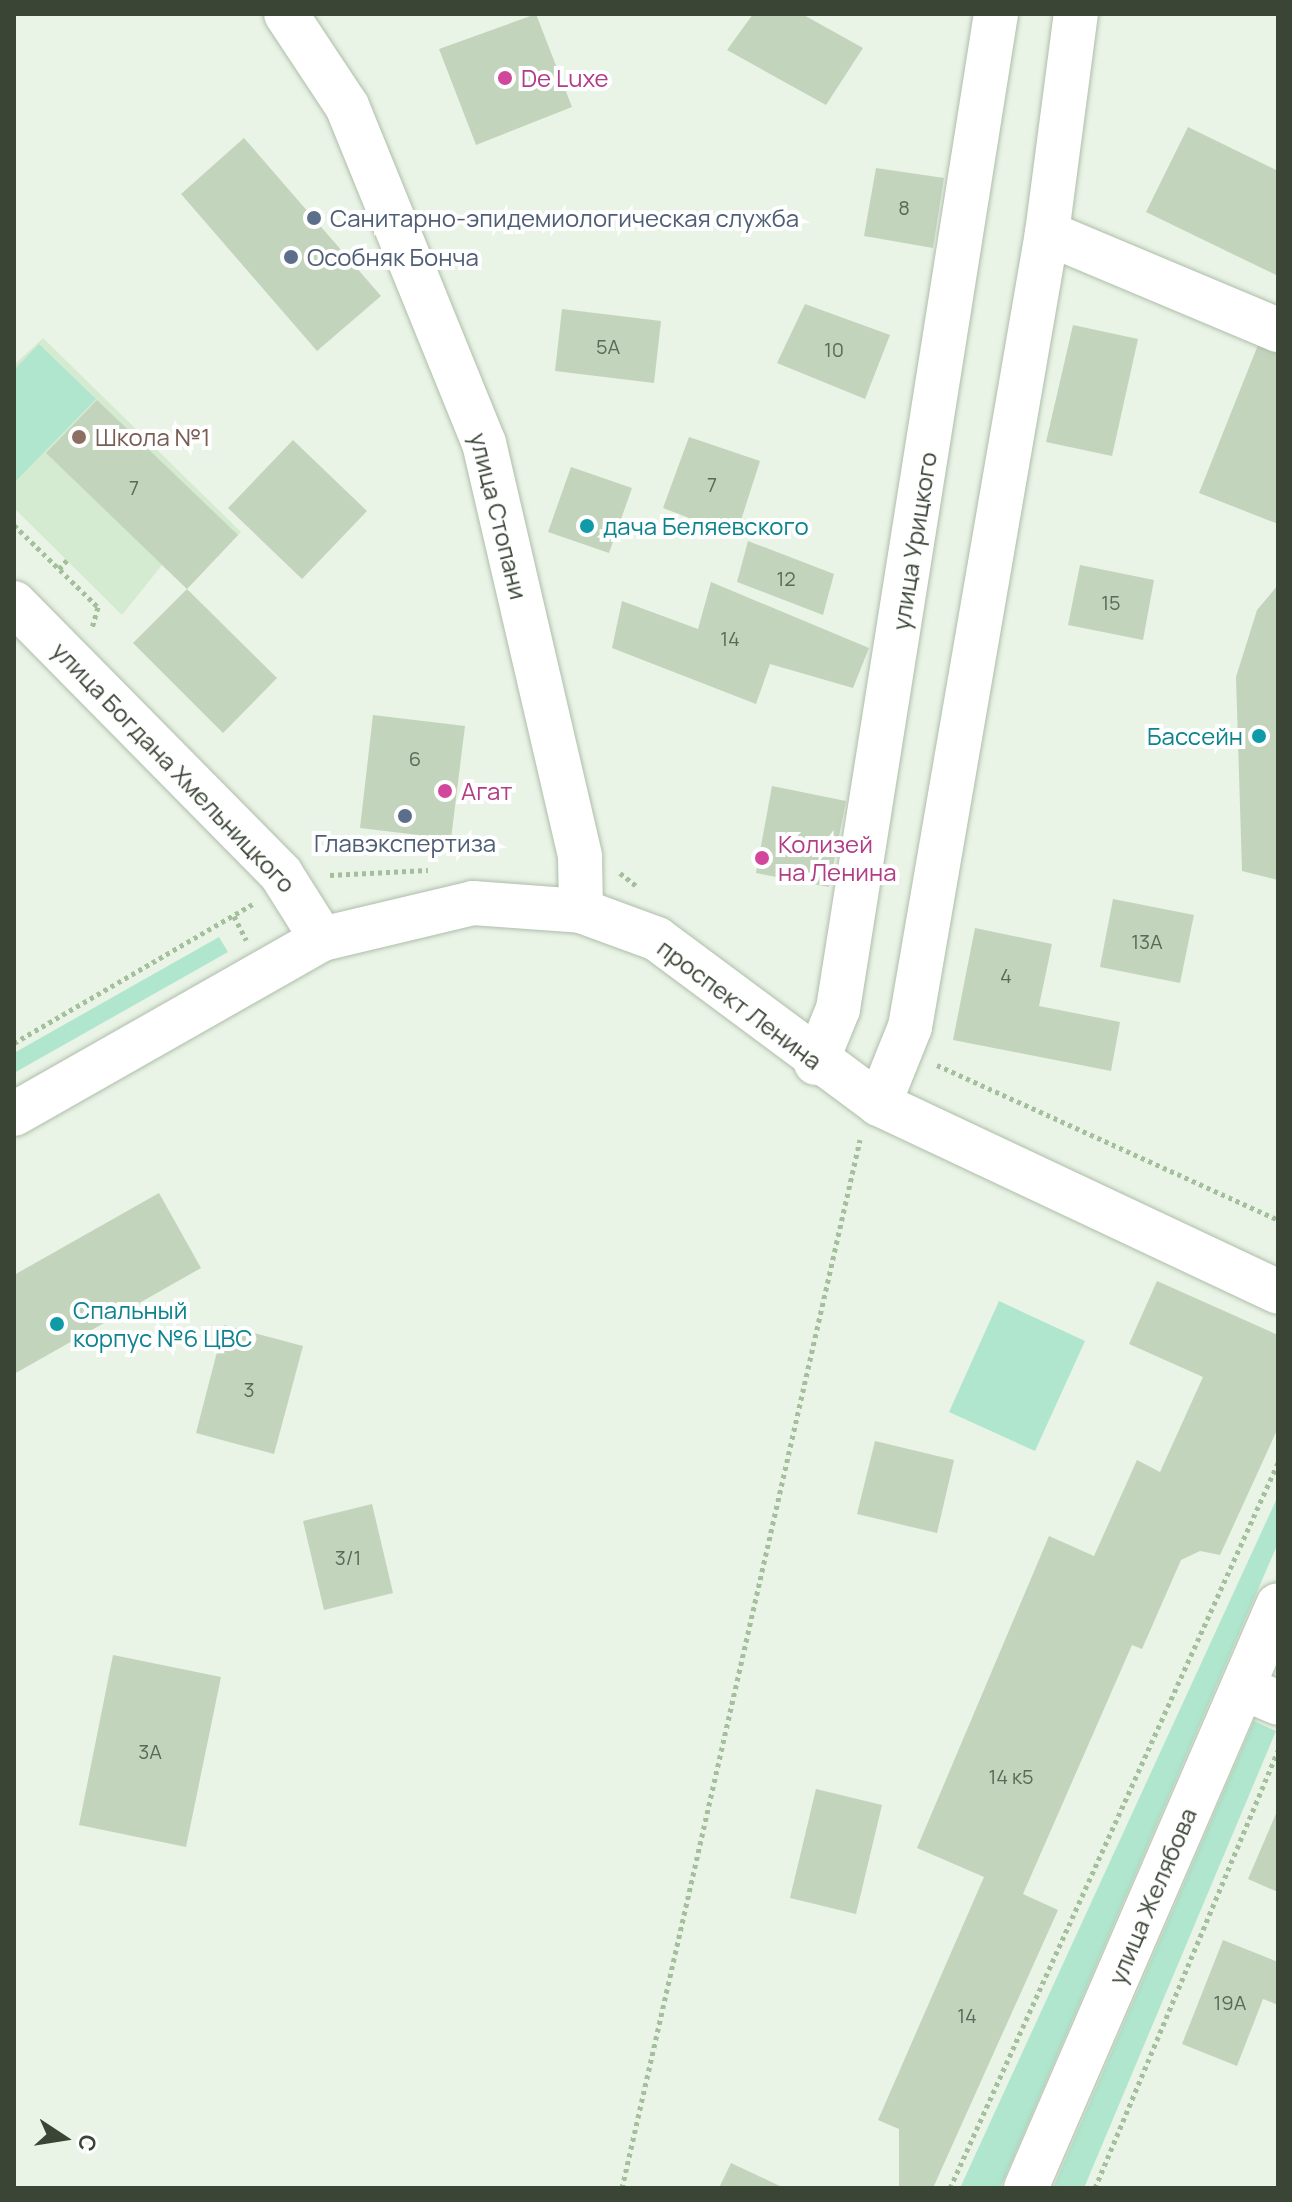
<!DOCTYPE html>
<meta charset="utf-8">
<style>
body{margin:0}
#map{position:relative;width:1292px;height:2202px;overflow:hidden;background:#e9f3e6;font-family:Manrope,sans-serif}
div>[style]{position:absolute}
.education>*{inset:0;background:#d5ebd1}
.green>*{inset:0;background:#b0e6ce}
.building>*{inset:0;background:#c3d4bc}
.path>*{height:5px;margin-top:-2.5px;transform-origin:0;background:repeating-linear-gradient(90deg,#a4bf9b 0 4px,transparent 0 8px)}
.roads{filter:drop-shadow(0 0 2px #aebea9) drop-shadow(0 0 2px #aebea9)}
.minor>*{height:44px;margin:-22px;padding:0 22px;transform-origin:22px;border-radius:22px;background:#fff}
.dots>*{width:22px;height:22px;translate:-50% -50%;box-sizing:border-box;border:4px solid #fff;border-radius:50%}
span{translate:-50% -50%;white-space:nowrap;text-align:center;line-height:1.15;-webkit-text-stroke:8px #fff;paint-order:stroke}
.number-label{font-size:20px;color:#5c6958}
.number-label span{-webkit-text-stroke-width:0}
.hotel-label{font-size:24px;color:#b23c85}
.left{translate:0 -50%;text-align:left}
.service-label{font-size:24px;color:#4e5e75}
.education-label{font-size:24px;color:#785e54}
.street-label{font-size:24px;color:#3a4536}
.culture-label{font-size:24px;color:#0d838f}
.right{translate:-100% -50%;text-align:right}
.frame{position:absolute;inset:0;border:16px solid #3a4536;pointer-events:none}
.north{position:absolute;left:24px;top:2098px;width:80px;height:80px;-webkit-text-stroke:6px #fff;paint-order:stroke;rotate:102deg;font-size:22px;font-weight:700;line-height:32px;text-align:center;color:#3a4536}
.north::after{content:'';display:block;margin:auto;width:28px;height:36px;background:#3a4536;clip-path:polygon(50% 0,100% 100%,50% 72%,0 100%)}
</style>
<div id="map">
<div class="education">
<div style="clip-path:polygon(43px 338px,241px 532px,187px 589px,162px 565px,122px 615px,14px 508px,14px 365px)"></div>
</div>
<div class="green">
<div style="clip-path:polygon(39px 344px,96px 399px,14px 483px,14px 370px)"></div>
<div style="clip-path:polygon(219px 937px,228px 952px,14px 1073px,14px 1053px)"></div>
<div style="clip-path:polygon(999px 1301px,1085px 1341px,1035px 1451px,949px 1412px)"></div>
<div style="clip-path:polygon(1278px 1496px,1278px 1543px,1000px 2188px,960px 2188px)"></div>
<div style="clip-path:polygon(1254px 1721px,1276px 1731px,1084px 2188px,1053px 2188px)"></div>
</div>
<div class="building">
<div style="clip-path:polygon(536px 14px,572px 107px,476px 145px,439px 49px)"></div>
<div style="clip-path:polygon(753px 14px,802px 14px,863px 48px,826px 105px,727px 50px)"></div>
<div style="clip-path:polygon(1188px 127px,1278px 171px,1278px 276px,1146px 212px)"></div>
<div style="clip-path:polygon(244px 138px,381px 296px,317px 351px,181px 194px)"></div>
<div style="clip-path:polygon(876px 168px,944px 178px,933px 248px,864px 236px)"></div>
<div style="clip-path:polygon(805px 304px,890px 335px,865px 399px,777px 363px)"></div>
<div style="clip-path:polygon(562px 309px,661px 321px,654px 383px,555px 371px)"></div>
<div style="clip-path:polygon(1073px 325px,1138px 339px,1112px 456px,1046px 442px)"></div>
<div style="clip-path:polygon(1258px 345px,1278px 353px,1278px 524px,1199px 493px)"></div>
<div style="clip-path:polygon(97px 400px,238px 535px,187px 589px,46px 453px)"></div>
<div style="clip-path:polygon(689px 437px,760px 461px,736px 536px,663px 508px)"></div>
<div style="clip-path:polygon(293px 440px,367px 511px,302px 579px,228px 508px)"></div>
<div style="clip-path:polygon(571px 467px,632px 488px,609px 553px,548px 532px)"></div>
<div style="clip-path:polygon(748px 541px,834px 574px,823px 615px,737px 582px)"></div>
<div style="clip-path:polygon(1080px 565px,1154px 580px,1143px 640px,1068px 625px)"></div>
<div style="clip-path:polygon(711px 582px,869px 648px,853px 688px,770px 664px,756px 704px,612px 648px,622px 601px,698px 629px)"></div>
<div style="clip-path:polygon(1278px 585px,1278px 880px,1242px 871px,1236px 677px,1257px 610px)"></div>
<div style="clip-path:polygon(187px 589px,277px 678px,223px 733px,133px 643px)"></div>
<div style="clip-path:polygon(373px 715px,465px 726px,451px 839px,360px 828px)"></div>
<div style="clip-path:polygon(772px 786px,846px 801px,829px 887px,756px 873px)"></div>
<div style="clip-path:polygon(1113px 899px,1194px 915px,1180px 983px,1100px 967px)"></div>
<div style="clip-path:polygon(975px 928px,1052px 944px,1039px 1006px,1120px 1022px,1111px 1071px,953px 1040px)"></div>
<div style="clip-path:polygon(159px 1193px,201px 1268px,14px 1374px,14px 1275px)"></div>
<div style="clip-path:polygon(1157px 1281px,1278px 1335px,1278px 1428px,1220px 1555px,1200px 1551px,1181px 1560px,1142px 1649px,1132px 1645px,1023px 1894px,1058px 1910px,933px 2188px,899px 2188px,899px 2129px,878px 2120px,984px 1877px,917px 1848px,1049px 1536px,1094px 1556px,1137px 1460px,1160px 1472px,1203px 1377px,1129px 1344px)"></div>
<div style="clip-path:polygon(224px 1325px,303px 1346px,274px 1454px,196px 1433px)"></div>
<div style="clip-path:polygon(875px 1441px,954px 1460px,937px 1533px,857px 1514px)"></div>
<div style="clip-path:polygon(372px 1504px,393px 1593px,324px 1610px,303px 1521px)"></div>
<div style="clip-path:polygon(113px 1655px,221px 1677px,186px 1847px,79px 1825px)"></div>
<div style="clip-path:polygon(816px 1789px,882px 1805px,856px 1914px,790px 1898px)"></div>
<div style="clip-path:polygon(1278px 1809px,1278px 1892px,1248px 1879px)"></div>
<div style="clip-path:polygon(1223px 1940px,1278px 1962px,1278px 2005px,1263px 1999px,1237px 2066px,1182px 2044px)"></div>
<div style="clip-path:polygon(731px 2163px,784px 2188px,719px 2188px)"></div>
</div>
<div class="path">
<div style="left:14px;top:525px;width:117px;rotate:44.3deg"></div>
<div style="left:98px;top:607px;width:22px;rotate:106deg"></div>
<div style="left:59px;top:569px;width:12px;rotate:-48deg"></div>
<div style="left:620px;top:873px;width:23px;rotate:38deg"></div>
<div style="left:330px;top:875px;width:98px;rotate:-2.9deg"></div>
<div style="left:234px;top:916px;width:27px;rotate:63deg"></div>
<div style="left:14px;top:1043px;width:276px;rotate:-30.2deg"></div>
<div style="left:937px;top:1065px;width:375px;rotate:24.4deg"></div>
<div style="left:622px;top:2188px;width:1075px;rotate:-77.21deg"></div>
<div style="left:950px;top:2188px;width:796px;rotate:-65.66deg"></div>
<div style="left:1095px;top:2188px;width:474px;rotate:-67.3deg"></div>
</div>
<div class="roads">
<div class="minor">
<div style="left:286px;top:14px;width:110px;rotate:56.5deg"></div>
<div style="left:347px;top:106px;width:364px;rotate:67.9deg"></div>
<div style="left:484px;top:443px;width:425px;rotate:76.9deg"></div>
<div style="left:580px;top:857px;width:54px;rotate:88.9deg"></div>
<div style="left:1047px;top:233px;width:251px;rotate:22.8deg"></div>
<div style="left:14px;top:603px;width:380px;rotate:45.4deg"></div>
<div style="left:281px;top:874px;width:77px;rotate:57.8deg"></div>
<div style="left:816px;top:1063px;width:58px;rotate:-67.8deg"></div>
<div style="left:838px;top:1009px;width:1007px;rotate:-80.98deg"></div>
<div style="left:879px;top:1104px;width:83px;rotate:-68.1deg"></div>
<div style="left:910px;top:1027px;width:806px;rotate:-80.21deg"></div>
<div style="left:1047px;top:233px;width:221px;rotate:-82.5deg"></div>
<div style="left:14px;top:1114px;width:354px;rotate:-29.6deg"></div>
<div style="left:322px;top:939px;width:155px;rotate:-13.4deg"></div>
<div style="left:473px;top:903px;width:108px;rotate:4.2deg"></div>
<div style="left:581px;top:911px;width:81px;rotate:20.2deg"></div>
<div style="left:657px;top:939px;width:277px;rotate:36.6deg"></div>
<div style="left:879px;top:1104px;width:441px;rotate:25.2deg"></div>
<div style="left:1243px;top:1688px;width:38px;rotate:23deg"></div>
<div style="left:1026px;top:2188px;width:635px;rotate:-66.62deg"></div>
</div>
</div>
<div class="dots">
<div style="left:505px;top:78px;background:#d1479c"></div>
<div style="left:314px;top:218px;background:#5c6f8a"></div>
<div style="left:291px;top:257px;background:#5c6f8a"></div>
<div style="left:79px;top:437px;background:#8d6e63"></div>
<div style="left:587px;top:526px;background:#0f9aa8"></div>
<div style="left:1259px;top:736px;background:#0f9aa8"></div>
<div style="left:445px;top:791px;background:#d1479c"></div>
<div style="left:405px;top:816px;background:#5c6f8a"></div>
<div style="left:762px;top:858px;background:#d1479c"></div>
<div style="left:57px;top:1324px;background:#0f9aa8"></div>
</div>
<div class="number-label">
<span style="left:904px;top:207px">8</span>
<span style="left:608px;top:346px">5А</span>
<span style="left:834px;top:349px">10</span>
<span style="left:712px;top:484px">7</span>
<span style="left:134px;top:487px">7</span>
<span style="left:786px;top:578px">12</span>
<span style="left:1111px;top:602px">15</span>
<span style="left:730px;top:638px">14</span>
<span style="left:415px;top:758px">6</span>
<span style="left:1147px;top:941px">13А</span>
<span style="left:1006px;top:975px">4</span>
<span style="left:249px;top:1389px">3</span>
<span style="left:348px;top:1557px">3/1</span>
<span style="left:150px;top:1751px">3А</span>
<span style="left:1011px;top:1776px">14 к5</span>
<span style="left:1230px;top:2002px">19А</span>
<span style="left:967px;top:2015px">14</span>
</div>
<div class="hotel-label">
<span class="left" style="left:521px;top:78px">De Luxe</span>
<span class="left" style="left:461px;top:791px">Агат</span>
<span class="left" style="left:778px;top:858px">Колизей<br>на Ленина</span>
</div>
<div class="service-label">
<span class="left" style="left:330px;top:218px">Санитарно-эпидемиологическая служба</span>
<span class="left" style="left:307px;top:257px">Особняк Бонча</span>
<span style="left:405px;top:843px">Главэкспертиза</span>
</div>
<div class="education-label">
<span class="left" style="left:95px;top:437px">Школа №1</span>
</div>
<div class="street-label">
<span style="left:499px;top:516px;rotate:76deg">улица Стопани</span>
<span style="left:914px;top:541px;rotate:-81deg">улица Урицкого</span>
<span style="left:174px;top:767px;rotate:46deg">улица Богдана Хмельницкого</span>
<span style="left:740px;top:1004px;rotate:37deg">проспект Ленина</span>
<span style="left:1152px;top:1896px;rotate:-67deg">улица Желябова</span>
</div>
<div class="culture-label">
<span class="left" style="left:603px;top:526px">дача Беляевского</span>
<span class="right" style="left:1243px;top:736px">Бассейн</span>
<span class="left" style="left:73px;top:1324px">Спальный<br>корпус №6 ЦВС</span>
</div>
<div class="frame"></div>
<div class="north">С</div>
</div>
